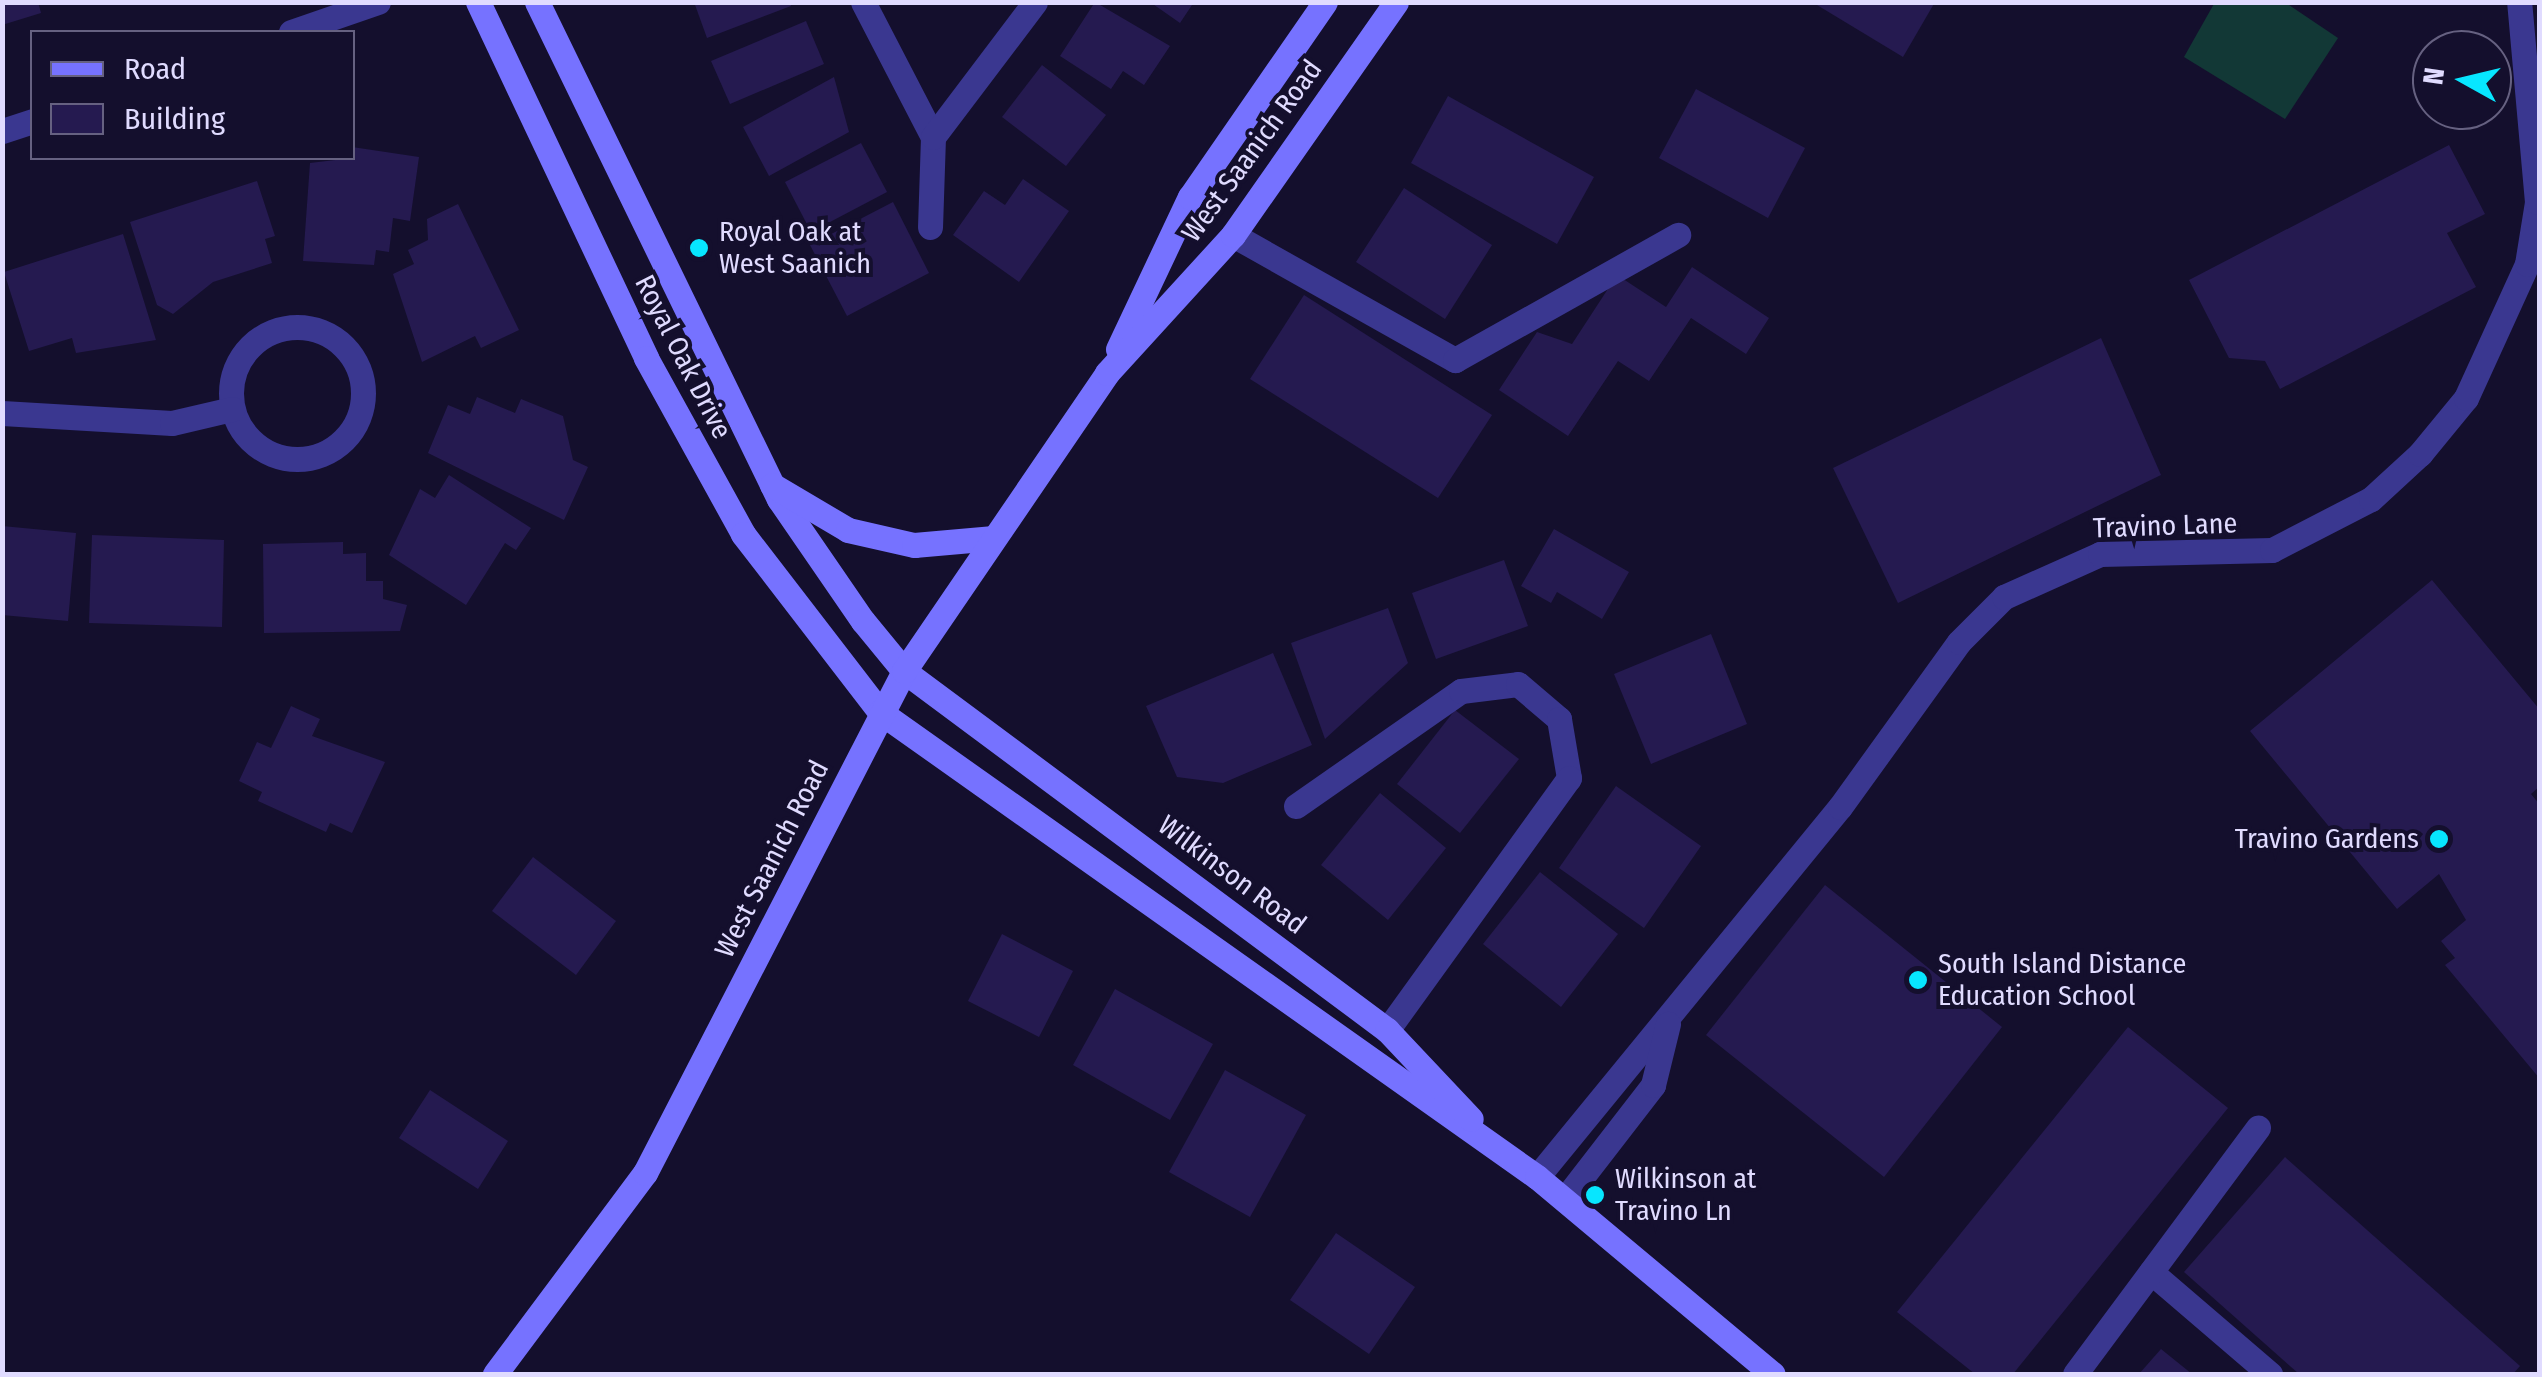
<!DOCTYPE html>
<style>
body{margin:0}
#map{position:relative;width:2542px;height:1377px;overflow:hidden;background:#140f2d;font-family:"Fira Sans Condensed",sans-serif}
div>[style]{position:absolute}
.green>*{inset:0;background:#123836}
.building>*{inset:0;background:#251a50}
.lane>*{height:25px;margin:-12.5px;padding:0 12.5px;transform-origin:12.5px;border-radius:12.5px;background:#3a3790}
.street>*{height:25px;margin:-12.5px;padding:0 12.5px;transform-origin:12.5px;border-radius:12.5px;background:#3a3790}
.street>.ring{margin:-12.5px;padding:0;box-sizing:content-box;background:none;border:25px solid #3a3790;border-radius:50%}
.secondary>*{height:25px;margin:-12.5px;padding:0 12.5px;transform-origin:12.5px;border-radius:12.5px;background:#7672ff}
.dots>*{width:28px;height:28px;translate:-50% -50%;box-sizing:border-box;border:5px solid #140f2d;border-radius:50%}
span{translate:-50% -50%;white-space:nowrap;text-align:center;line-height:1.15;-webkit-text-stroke:8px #140f2d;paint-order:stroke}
.street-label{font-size:28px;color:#e0dbff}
.poi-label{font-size:28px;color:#e0dbff}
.left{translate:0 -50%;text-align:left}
.right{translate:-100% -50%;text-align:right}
.frame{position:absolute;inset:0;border:5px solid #e0dbff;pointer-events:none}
.legend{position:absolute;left:30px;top:30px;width:325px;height:130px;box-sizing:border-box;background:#140f2d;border:2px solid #666181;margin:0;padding:12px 18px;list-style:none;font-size:30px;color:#e0dbff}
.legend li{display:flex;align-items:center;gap:20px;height:50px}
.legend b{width:50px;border:2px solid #666181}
.north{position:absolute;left:2412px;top:30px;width:100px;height:100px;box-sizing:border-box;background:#140f2d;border:2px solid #666181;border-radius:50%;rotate:278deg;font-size:28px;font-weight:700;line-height:40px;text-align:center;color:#e0dbff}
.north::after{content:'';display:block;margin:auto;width:35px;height:45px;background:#07e6ff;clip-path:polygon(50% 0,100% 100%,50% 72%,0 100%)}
</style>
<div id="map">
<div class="green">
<div style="clip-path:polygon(2215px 2px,2286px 3px,2338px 38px,2285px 119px,2184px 57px)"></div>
</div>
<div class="building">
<div style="clip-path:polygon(2px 2px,38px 2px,41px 13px,2px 25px)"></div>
<div style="clip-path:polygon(694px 2px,790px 2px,791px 6px,707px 38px)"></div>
<div style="clip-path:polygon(1095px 2px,1170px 46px,1144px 85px,1123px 71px,1111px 89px,1060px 56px)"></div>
<div style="clip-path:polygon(1150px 2px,1194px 2px,1180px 23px)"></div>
<div style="clip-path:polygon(1812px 2px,1935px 2px,1903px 57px)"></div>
<div style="clip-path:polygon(806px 21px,824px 64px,730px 104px,711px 61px)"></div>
<div style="clip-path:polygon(1042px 65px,1106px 115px,1066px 166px,1002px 117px)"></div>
<div style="clip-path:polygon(834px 77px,849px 132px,769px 176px,743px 127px)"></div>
<div style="clip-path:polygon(1696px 89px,1805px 148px,1768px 218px,1659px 158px)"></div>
<div style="clip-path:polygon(1448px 96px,1594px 177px,1557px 244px,1411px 163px)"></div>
<div style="clip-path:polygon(861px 143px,887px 192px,811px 232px,785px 182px)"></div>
<div style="clip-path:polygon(2449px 145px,2485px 214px,2447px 233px,2476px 287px,2280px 389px,2265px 361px,2229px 358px,2189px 280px)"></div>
<div style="clip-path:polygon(352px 147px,419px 157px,410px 221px,393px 218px,389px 252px,376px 250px,374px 265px,303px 261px,310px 163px,352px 158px)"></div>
<div style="clip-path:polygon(1023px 179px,1069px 211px,1019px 282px,953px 235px,984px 191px,1005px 205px)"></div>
<div style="clip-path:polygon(257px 181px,275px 236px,265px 239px,272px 263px,213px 282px,173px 314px,157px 305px,130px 222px)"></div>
<div style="clip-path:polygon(1404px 188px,1492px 245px,1445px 319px,1356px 262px)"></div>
<div style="clip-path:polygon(893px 202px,929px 273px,847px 316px,810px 245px)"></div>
<div style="clip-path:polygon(458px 204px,519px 330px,481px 348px,475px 336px,422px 362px,393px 274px,414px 264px,408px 250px,428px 240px,427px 219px)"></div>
<div style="clip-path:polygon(123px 234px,156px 340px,76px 353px,72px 338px,29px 351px,4px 272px)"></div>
<div style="clip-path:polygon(1692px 267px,1769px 318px,1746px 354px,1691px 318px,1649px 381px,1618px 361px,1568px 436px,1499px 390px,1537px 332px,1572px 344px,1617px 275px,1666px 307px)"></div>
<div style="clip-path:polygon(1304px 295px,1492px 415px,1438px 498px,1250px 379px)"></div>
<div style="clip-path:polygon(2101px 338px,2161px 475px,1898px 603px,1833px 468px)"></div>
<div style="clip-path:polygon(477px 397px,515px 413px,521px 399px,563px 416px,573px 460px,588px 467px,564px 520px,428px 453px,448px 405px,470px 414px)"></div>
<div style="clip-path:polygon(449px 475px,531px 528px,516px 550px,505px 543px,466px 605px,389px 555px,420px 489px,435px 498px)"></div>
<div style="clip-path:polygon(2px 526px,76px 533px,68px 621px,2px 615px)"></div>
<div style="clip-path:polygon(1554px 529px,1629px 572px,1602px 619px,1557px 592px,1551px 603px,1521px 586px)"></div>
<div style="clip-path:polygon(92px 535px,224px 540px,222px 627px,89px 623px)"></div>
<div style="clip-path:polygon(343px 542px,343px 554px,366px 553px,366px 581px,383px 581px,383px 599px,407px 605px,400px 631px,264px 633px,263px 544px)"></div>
<div style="clip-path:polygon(1504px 560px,1528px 626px,1436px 659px,1412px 593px)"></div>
<div style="clip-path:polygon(2432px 580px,2540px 710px,2540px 786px,2531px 794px,2540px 805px,2540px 1079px,2445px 965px,2455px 958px,2441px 941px,2466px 920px,2439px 874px,2397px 909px,2250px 731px)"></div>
<div style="clip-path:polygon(1388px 608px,1408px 663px,1325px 739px,1291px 643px)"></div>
<div style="clip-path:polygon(1711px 634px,1747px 724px,1651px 764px,1614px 674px)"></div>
<div style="clip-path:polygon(1273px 653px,1312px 745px,1223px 783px,1177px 777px,1146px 706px)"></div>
<div style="clip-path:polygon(291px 706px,320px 719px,312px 736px,385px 762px,352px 833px,330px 823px,326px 832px,258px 801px,262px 792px,239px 781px,257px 742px,271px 748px)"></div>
<div style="clip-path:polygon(1455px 710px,1519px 759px,1460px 833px,1397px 784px)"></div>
<div style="clip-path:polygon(1616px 786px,1701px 846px,1644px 928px,1559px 868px)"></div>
<div style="clip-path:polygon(1380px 793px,1446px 848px,1388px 920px,1321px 865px)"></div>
<div style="clip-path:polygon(533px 857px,616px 921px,576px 975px,492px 911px)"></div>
<div style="clip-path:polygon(1540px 872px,1618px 934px,1561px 1007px,1483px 944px)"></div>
<div style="clip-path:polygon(1825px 885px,2002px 1027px,1884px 1177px,1706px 1035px)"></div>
<div style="clip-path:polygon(1002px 934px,1073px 971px,1039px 1037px,968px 1001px)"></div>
<div style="clip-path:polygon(1115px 989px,1213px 1044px,1170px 1120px,1073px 1065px)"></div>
<div style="clip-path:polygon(2128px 1027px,2228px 1108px,2013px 1374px,1975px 1374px,1897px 1312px)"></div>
<div style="clip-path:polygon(1225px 1070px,1306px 1115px,1250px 1217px,1169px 1172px)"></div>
<div style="clip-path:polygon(430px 1090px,508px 1141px,478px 1189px,399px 1138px)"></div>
<div style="clip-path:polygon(2285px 1157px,2520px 1366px,2513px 1374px,2299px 1374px,2184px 1272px)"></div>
<div style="clip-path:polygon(1336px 1233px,1415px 1287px,1369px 1354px,1290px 1300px)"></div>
<div style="clip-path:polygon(2161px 1349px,2192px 1374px,2139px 1374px)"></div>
</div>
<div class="lane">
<div style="left:863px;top:2px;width:152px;rotate:62.6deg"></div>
<div style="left:933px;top:137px;width:90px;rotate:91.9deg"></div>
<div style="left:933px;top:137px;width:169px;rotate:-52.9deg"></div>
<div style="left:1233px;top:235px;width:255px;rotate:29.4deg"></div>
<div style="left:1455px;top:360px;width:256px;rotate:-29.3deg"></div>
<div style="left:1296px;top:806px;width:201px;rotate:-34.9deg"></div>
<div style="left:1461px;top:691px;width:57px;rotate:-7deg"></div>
<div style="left:1518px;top:684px;width:54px;rotate:40.5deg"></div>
<div style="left:1559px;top:719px;width:60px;rotate:80.4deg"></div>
<div style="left:1569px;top:778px;width:311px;rotate:125.8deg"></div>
<div style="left:2151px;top:1272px;width:157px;rotate:40.6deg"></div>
<div style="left:2075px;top:1374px;width:307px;rotate:-53.4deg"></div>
</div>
<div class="street">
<div style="left:291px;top:32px;width:92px;rotate:-19deg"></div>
<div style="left:2px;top:131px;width:32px;rotate:-18deg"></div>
<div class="ring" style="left:231px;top:327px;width:107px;height:107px"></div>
<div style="left:2px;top:413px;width:170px;rotate:3.4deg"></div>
<div style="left:172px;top:423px;width:62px;rotate:-13.1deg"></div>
<div style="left:1537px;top:1177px;width:478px;rotate:-50.7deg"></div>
<div style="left:1840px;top:807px;width:203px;rotate:-54.2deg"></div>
<div style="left:1959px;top:642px;width:64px;rotate:-45deg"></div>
<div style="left:2004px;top:597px;width:105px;rotate:-24.1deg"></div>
<div style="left:2100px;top:554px;width:172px;rotate:-1.3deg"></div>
<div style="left:2272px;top:550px;width:111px;rotate:-27.3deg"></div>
<div style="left:2371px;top:499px;width:67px;rotate:-42.6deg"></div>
<div style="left:2420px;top:454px;width:72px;rotate:-50.6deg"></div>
<div style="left:2466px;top:398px;width:147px;rotate:-65.5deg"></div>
<div style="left:2527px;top:264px;width:63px;rotate:-80.8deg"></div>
<div style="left:2537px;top:202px;width:201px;rotate:-95.1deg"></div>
<div style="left:1565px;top:1199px;width:144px;rotate:-52.3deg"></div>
<div style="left:1653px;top:1085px;width:63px;rotate:-76.2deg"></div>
</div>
<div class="secondary">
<div style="left:478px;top:2px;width:394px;rotate:64.7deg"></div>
<div style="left:646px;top:358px;width:201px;rotate:61.1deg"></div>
<div style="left:743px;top:534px;width:225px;rotate:52.4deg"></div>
<div style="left:880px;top:712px;width:805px;rotate:35.29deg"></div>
<div style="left:1537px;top:1177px;width:307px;rotate:39.9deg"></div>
<div style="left:537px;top:2px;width:553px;rotate:64.04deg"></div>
<div style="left:779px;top:499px;width:148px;rotate:55.5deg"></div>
<div style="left:863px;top:621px;width:65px;rotate:50.6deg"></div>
<div style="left:904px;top:671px;width:602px;rotate:36.62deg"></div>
<div style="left:1387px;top:1030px;width:122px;rotate:46.7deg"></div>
<div style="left:1118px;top:349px;width:168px;rotate:-64.7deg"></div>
<div style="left:1190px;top:197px;width:237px;rotate:-55.3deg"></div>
<div style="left:772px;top:485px;width:88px;rotate:30.6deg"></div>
<div style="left:848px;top:530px;width:68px;rotate:12.8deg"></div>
<div style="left:914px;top:545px;width:80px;rotate:-5deg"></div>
<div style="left:495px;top:1374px;width:251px;rotate:-53.3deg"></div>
<div style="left:645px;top:1173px;width:565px;rotate:-62.71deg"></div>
<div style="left:904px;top:671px;width:361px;rotate:-55.7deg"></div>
<div style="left:1107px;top:373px;width:187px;rotate:-47.6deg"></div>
<div style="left:1233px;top:235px;width:284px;rotate:-55deg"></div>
</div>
<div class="dots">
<div style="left:699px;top:248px;background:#07e6ff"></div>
<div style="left:2439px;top:839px;background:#07e6ff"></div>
<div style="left:1918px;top:980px;background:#07e6ff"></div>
<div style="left:1595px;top:1195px;background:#07e6ff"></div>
</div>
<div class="street-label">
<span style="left:1252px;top:151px;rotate:-54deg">West Saanich Road</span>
<span style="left:683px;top:357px;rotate:63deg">Royal Oak Drive</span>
<span style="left:2165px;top:526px;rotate:-2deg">Travino Lane</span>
<span style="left:772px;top:859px;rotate:-63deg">West Saanich Road</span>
<span style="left:1232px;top:875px;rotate:37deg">Wilkinson Road</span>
</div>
<div class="poi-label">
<span class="left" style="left:719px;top:248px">Royal Oak at<br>West Saanich</span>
<span class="right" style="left:2419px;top:839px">Travino Gardens</span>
<span class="left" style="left:1938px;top:980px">South Island Distance<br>Education School</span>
<span class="left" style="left:1615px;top:1195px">Wilkinson at<br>Travino Ln</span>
</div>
<div class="frame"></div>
<ul class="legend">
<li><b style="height:12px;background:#7672ff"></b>Road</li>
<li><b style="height:28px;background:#251a50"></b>Building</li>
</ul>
<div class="north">N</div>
</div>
